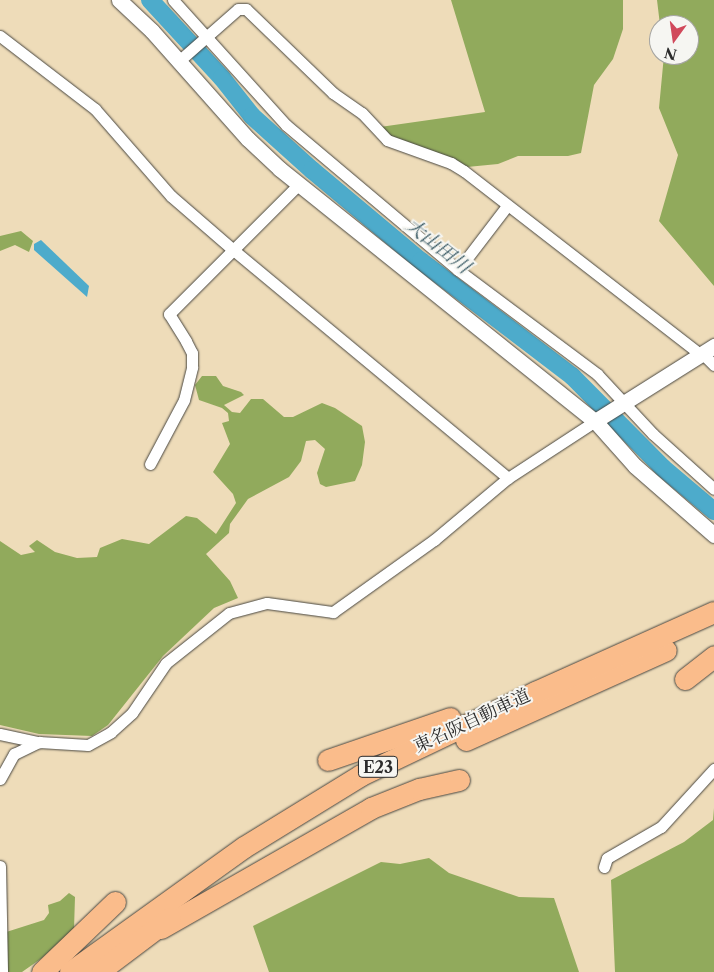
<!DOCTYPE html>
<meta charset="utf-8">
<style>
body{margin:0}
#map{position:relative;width:714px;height:972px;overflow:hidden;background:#eedcb9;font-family:"Libre Caslon Text","Noto Serif JP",serif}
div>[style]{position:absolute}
.forest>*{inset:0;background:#91aa5c}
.water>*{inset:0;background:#4dabcb}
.river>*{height:18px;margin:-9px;padding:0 9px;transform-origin:9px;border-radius:9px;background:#4dabcb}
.roads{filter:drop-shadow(0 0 1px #484640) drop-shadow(0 0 1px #484640)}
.minor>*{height:11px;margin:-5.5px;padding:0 5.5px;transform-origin:5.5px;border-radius:5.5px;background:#fff}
.tertiary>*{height:15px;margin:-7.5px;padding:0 7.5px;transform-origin:7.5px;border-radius:7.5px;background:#fff}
.motorway>*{height:21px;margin:-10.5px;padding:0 10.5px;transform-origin:10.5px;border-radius:10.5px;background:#fabc8b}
span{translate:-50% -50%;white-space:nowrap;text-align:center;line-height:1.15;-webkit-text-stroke:4px #f6f6f2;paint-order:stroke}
.shield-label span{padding:1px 4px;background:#f6f6f2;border:1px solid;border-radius:4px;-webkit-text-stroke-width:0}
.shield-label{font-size:16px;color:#2b2b2b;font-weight:700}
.street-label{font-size:18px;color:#2b2b2b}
.water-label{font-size:19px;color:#375863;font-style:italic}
.north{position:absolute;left:649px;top:15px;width:50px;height:50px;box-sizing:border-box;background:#f6f6f2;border:1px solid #a5a5a2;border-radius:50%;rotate:194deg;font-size:14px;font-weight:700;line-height:20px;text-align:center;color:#2b2b2b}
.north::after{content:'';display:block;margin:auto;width:18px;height:22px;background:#d1495b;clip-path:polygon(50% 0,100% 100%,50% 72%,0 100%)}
</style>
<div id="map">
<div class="forest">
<div style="clip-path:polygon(451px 0,623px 0,623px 29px,613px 59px,594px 85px,581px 153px,568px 156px,518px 156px,498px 164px,467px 167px,388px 137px,380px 127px,485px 112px)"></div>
<div style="clip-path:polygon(657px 0,714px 0,714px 286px,659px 221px,678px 155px,659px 108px,664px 55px,689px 55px,689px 25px,660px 25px)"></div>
<div style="clip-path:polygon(21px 231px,33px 241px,29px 252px,15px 245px,0 251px,0 236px)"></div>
<div style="clip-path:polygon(202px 376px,216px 376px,223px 386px,241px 392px,244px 395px,224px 405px,232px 412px,240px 413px,251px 399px,263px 399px,284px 417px,293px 417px,322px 403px,335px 408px,362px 426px,365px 442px,362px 465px,355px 481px,326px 487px,320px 484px,317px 473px,325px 449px,315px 440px,306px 441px,301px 461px,289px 477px,248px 499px,230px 524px,229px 533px,206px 554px,230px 581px,238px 598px,214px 608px,163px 656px,108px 725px,92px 736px,39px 734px,0 725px,0 541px,21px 555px,35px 552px,29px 546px,37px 540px,55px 552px,77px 558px,97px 557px,100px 548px,122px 539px,149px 544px,186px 516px,197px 518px,216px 534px,236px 503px,233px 494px,213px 472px,230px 444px,222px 423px,229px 421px,228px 413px,222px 408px,199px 400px,195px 385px)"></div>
<div style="clip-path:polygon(714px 808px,714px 972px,615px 972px,611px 880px,684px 842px,713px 820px)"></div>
<div style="clip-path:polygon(429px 858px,449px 873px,519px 897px,554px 898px,579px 972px,269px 972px,253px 926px,381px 862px,400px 864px)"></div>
<div style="clip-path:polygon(69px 893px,75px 897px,74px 929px,42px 958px,22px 972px,8px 972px,0 934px,44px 920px,49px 913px,48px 905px,60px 901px)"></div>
</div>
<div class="water">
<div style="clip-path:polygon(41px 240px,89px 286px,87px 297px,34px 250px,34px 244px)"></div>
</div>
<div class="river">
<div style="left:150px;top:0;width:106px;rotate:47.3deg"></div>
<div style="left:222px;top:78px;width:48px;rotate:51.7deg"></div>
<div style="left:252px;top:116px;width:81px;rotate:42deg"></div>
<div style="left:312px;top:170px;width:142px;rotate:39.9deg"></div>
<div style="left:421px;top:261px;width:190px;rotate:37.3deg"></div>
<div style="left:572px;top:376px;width:129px;rotate:45.3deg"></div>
<div style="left:663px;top:468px;width:67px;rotate:40.1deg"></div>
</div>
<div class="roads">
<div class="minor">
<div style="left:173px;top:0;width:169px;rotate:47.9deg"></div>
<div style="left:286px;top:125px;width:225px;rotate:40.1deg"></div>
<div style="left:458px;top:270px;width:174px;rotate:36.8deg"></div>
<div style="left:597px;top:374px;width:82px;rotate:47deg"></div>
<div style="left:653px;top:434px;width:82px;rotate:42deg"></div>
<div style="left:0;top:36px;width:120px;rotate:37.5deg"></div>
<div style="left:95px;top:109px;width:116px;rotate:48.9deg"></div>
<div style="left:171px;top:196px;width:79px;rotate:40.9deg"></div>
<div style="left:231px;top:248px;width:360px;rotate:39.7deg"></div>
<div style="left:180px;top:60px;width:77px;rotate:-41.3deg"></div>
<div style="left:238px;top:9px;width:8px"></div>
<div style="left:246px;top:9px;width:121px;rotate:44deg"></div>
<div style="left:333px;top:93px;width:35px;rotate:35deg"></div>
<div style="left:362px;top:113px;width:37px;rotate:47deg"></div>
<div style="left:387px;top:140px;width:68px;rotate:19.8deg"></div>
<div style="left:451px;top:163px;width:15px;rotate:32deg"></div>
<div style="left:464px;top:171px;width:299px;rotate:37.8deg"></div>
<div style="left:458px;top:270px;width:81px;rotate:-52.6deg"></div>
<div style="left:702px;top:353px;width:17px;rotate:45deg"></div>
<div style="left:150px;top:464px;width:72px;rotate:-62deg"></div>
<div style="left:184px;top:400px;width:34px;rotate:-76deg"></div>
<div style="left:192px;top:367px;width:14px;rotate:-90deg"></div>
<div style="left:192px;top:353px;width:13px;rotate:-117deg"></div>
<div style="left:186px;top:341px;width:32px;rotate:-122deg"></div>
<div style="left:169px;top:314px;width:184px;rotate:-45deg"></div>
<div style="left:0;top:734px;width:40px;rotate:12deg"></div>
<div style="left:0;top:779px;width:29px;rotate:-61deg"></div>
<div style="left:14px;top:754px;width:28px;rotate:-26deg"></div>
<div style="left:39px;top:742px;width:49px;rotate:3.5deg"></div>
<div style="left:88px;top:745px;width:26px;rotate:-29deg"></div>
<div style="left:111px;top:732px;width:28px;rotate:-42deg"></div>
<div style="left:132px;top:713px;width:60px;rotate:-55.8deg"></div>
<div style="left:166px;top:663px;width:80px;rotate:-38.4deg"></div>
<div style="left:229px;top:613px;width:39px;rotate:-15deg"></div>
<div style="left:267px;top:603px;width:67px;rotate:7.8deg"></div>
<div style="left:333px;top:612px;width:124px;rotate:-35.5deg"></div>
<div style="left:434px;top:540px;width:97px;rotate:-40deg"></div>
<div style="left:508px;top:478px;width:104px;rotate:-33.2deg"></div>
<div style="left:0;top:866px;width:106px;rotate:88.9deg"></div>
<div style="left:604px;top:867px;width:9px;rotate:-72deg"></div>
<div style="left:607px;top:858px;width:62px;rotate:-29.9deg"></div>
<div style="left:661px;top:827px;width:79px;rotate:-47.6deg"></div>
</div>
<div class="tertiary">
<div style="left:119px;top:0;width:45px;rotate:43.2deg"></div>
<div style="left:152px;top:31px;width:144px;rotate:48.4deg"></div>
<div style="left:248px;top:139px;width:44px;rotate:43.2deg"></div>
<div style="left:280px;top:169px;width:403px;rotate:38.7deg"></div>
<div style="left:595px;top:421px;width:60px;rotate:48.4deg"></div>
<div style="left:635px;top:466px;width:105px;rotate:41.1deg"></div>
<div style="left:595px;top:421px;width:141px;rotate:-32.2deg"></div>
</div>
<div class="motorway">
<div style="left:685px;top:679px;width:37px;rotate:-38deg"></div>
<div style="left:466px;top:740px;width:219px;rotate:-24.2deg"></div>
<div style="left:328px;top:760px;width:129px;rotate:-19deg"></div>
<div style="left:161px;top:928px;width:242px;rotate:-29.7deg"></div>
<div style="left:371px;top:808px;width:52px;rotate:-21.6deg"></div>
<div style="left:419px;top:789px;width:41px;rotate:-12.7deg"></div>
<div style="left:42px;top:972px;width:101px;rotate:-43.8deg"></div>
<div style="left:70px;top:972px;width:214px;rotate:-35.7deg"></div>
<div style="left:244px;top:847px;width:137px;rotate:-31.6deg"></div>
<div style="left:361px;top:775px;width:193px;rotate:-25.5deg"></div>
<div style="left:535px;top:692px;width:196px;rotate:-24.1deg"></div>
<div style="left:98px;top:972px;width:90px;rotate:-36.9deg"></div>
</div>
</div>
<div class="shield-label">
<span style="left:378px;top:767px">E23</span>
</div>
<div class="street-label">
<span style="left:472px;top:721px;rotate:-25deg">東名阪自動車道</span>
</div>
<div class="water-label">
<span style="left:438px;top:246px;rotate:38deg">大山田川</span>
</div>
<div class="north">N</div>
</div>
